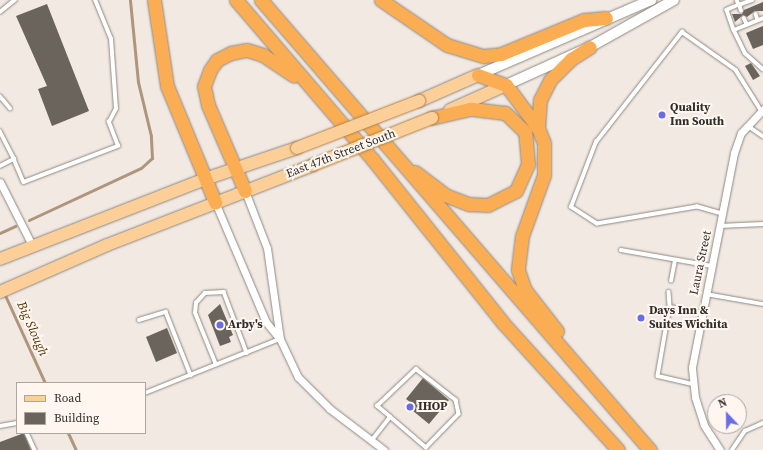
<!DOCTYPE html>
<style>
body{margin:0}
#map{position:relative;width:763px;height:450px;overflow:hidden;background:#f1e9e2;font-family:"Source Serif 4",serif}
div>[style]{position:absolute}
.stream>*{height:3px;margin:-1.5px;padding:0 1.5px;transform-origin:1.5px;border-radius:1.5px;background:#ae957c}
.building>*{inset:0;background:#6a645d}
.roads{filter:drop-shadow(0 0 1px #8f8882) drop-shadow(0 0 1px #8f8882)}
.lane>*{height:3.5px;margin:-1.75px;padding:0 1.75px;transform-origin:1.75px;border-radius:1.75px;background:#fff}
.street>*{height:7px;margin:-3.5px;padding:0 3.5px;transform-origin:3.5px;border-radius:3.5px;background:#fff}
.secondary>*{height:10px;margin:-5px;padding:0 5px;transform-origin:5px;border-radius:5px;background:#fff}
.primary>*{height:12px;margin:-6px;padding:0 6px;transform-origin:6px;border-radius:6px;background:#fcce98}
.highway>*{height:13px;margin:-6.5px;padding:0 6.5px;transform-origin:6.5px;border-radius:6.5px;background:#faad53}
.bridges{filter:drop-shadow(0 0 1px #b38045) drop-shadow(0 0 1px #b38045)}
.primary-bridge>*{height:12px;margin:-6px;padding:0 6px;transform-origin:6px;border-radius:6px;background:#fcce98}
.dots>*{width:11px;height:11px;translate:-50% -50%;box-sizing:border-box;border:2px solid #fef6ef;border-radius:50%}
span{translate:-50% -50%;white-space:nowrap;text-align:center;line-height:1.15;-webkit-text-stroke:4px #fef6ef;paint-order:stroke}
.poi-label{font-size:12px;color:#302d2b;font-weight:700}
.left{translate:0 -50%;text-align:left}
.street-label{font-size:12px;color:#302d2b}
.water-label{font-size:13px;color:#543101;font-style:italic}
.legend{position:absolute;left:16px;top:382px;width:130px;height:52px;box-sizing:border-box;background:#fef6ef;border:1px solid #aca6a1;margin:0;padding:5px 7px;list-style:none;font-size:12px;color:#302d2b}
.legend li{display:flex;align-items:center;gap:8px;height:20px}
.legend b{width:20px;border:1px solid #aca6a1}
.north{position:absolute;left:707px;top:394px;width:40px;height:40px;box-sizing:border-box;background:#fef6ef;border:1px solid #aca6a1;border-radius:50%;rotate:338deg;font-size:11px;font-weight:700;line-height:16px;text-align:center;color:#302d2b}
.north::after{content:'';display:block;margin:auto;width:14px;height:18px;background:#686de6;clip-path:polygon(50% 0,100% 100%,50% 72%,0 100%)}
</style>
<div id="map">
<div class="stream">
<div style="left:29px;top:220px;width:123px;rotate:-24.9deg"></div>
<div style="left:141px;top:168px;width:15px;rotate:-42deg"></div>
<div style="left:152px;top:158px;width:22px;rotate:-93deg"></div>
<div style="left:151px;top:136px;width:56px;rotate:-103.5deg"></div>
<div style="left:138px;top:82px;width:82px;rotate:-95.6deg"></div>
<div style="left:0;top:233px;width:17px;rotate:-25deg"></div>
<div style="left:4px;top:293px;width:99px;rotate:65.5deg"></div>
<div style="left:68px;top:433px;width:19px;rotate:65deg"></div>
</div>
<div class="building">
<div style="clip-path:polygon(763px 2px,763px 11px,755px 11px,747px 17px,743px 15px,735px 22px,732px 14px,742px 14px,744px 10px)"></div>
<div style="clip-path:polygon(47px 4px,89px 111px,52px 126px,38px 89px,47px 86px,16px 16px)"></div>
<div style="clip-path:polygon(763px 26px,763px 45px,753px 49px,746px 33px)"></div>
<div style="clip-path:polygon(751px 63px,760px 76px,753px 80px,745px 66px)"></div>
<div style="clip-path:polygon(220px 304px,233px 335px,229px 337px,231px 342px,220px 346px,208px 315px)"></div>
<div style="clip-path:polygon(167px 328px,177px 353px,156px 362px,146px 337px)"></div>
<div style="clip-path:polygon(423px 378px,449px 400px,429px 424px,407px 406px,410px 402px,406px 399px)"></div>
<div style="clip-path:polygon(24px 433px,31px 450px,0 450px,0 442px)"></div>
</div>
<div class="roads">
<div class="lane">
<div style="left:737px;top:0;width:5px;rotate:68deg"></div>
<div style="left:739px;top:5px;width:13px;rotate:157deg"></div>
<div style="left:727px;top:10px;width:21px;rotate:71deg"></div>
<div style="left:734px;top:30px;width:25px;rotate:64deg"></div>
<div style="left:745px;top:53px;width:24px;rotate:42deg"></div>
<div style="left:741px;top:11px;width:6px;rotate:-108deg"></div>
<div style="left:739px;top:5px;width:14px;rotate:-21deg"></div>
<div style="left:0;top:12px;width:19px;rotate:-39deg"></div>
<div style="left:756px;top:14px;width:6px;rotate:72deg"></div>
<div style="left:744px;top:18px;width:7px;rotate:63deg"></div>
<div style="left:734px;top:30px;width:31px;rotate:-22deg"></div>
<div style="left:0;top:96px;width:16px;rotate:50deg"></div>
<div style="left:748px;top:126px;width:18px;rotate:34deg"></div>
<div style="left:0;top:131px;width:31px;rotate:63deg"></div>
<div style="left:0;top:166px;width:16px;rotate:-27deg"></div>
<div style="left:14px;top:159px;width:25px;rotate:67deg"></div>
<div style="left:24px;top:182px;width:101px;rotate:-21deg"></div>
<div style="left:118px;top:146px;width:26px;rotate:-111deg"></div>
<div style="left:109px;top:122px;width:15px;rotate:-62deg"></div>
<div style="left:116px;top:109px;width:70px;rotate:-94.1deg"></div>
<div style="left:111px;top:39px;width:42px;rotate:-112.3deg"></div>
<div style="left:722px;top:214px;width:26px;rotate:-164deg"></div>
<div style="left:697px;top:207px;width:101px;rotate:170.4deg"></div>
<div style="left:597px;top:224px;width:31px;rotate:-147deg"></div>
<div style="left:571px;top:207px;width:70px;rotate:-69deg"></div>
<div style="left:596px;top:142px;width:140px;rotate:-52deg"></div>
<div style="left:682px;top:32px;width:66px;rotate:35.1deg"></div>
<div style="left:736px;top:70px;width:47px;rotate:58deg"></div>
<div style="left:720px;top:226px;width:43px;rotate:-2.7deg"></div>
<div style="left:621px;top:250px;width:92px;rotate:10deg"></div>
<div style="left:671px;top:281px;width:21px;rotate:-79deg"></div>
<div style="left:669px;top:292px;width:15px;rotate:86deg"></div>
<div style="left:670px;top:307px;width:70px;rotate:99.9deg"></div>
<div style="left:658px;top:376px;width:36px;rotate:13deg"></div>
<div style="left:706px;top:294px;width:58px;rotate:10deg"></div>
<div style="left:670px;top:307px;width:33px;rotate:11deg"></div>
<div style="left:139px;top:320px;width:28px;rotate:-17deg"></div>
<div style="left:166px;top:312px;width:68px;rotate:68.4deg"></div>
<div style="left:216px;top:365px;width:56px;rotate:-112deg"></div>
<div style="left:195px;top:313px;width:10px;rotate:-84deg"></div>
<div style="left:196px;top:303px;width:13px;rotate:-48deg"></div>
<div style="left:205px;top:293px;width:19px;rotate:-3deg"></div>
<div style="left:224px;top:292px;width:65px;rotate:69.3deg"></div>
<div style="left:145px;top:393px;width:145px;rotate:-21.8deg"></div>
<div style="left:0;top:426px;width:17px;rotate:-10deg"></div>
<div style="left:27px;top:433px;width:19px;rotate:65deg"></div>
<div style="left:372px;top:440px;width:29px;rotate:-52deg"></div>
<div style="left:390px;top:417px;width:17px;rotate:-140deg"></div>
<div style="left:377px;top:406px;width:54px;rotate:-43.5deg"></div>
<div style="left:416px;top:369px;width:51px;rotate:37.8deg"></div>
<div style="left:456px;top:400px;width:14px;rotate:78deg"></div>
<div style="left:459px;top:414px;width:47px;rotate:134.1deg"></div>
<div style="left:426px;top:448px;width:48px;rotate:-139.3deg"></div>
<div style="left:732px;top:450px;width:23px;rotate:-56deg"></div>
<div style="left:745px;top:431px;width:20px;rotate:-24deg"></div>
</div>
<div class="street">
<div style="left:0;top:182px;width:73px;rotate:63.1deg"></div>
<div style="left:245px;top:191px;width:61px;rotate:68.9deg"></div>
<div style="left:267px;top:248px;width:92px;rotate:81.9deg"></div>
<div style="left:215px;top:202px;width:130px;rotate:67deg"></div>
<div style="left:266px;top:322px;width:22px;rotate:51deg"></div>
<div style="left:280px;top:339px;width:42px;rotate:64.7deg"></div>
<div style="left:298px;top:377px;width:45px;rotate:45deg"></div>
<div style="left:330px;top:409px;width:68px;rotate:37.2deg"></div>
<div style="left:720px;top:450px;width:30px;rotate:-123deg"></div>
<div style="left:704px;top:425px;width:29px;rotate:-108deg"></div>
<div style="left:695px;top:397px;width:30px;rotate:-96deg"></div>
<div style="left:692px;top:367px;width:218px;rotate:-78.9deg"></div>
<div style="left:734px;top:153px;width:21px;rotate:-71deg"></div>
<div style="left:741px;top:133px;width:33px;rotate:-47deg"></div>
</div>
<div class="secondary">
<div style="left:478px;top:75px;width:189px;rotate:-23.4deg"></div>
<div style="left:506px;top:85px;width:92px;rotate:-24.3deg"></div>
<div style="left:590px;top:47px;width:96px;rotate:-29.2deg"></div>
</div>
<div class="primary">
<div style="left:419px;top:101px;width:64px;rotate:-23.8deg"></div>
<div style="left:450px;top:110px;width:61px;rotate:-24.1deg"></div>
<div style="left:0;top:259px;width:220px;rotate:-21.3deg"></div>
<div style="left:205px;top:179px;width:97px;rotate:-18.6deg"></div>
<div style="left:0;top:292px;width:117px;rotate:-23.7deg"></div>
<div style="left:107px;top:245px;width:221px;rotate:-21.2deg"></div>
</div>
<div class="highway">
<div style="left:154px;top:0;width:87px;rotate:81.4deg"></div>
<div style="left:167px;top:86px;width:126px;rotate:67.5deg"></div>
<div style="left:236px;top:0;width:211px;rotate:49.4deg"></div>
<div style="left:373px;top:160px;width:208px;rotate:51.4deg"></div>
<div style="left:503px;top:323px;width:171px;rotate:47.8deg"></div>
<div style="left:261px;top:0;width:595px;rotate:49.16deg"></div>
<div style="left:381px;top:0;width:80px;rotate:34.3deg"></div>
<div style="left:447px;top:45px;width:38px;rotate:17deg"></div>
<div style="left:483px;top:56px;width:18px;rotate:-6deg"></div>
<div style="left:501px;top:54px;width:90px;rotate:-22.3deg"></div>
<div style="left:584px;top:20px;width:22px;rotate:-5deg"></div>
<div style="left:478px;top:75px;width:30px;rotate:20deg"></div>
<div style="left:506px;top:85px;width:54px;rotate:53.3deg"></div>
<div style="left:538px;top:128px;width:16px;rotate:68deg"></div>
<div style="left:544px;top:143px;width:32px;rotate:90deg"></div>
<div style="left:544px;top:175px;width:65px;rotate:109.8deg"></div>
<div style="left:522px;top:236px;width:34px;rotate:97deg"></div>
<div style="left:518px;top:270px;width:21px;rotate:71deg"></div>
<div style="left:525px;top:290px;width:52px;rotate:52deg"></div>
<div style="left:538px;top:128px;width:28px;rotate:-86deg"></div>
<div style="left:540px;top:100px;width:22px;rotate:-63deg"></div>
<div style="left:550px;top:80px;width:30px;rotate:-45deg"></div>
<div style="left:571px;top:59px;width:22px;rotate:-32deg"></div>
<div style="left:415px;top:172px;width:38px;rotate:37deg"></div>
<div style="left:445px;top:195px;width:26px;rotate:21deg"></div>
<div style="left:469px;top:204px;width:19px;rotate:3deg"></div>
<div style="left:488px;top:205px;width:31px;rotate:-27deg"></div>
<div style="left:516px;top:191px;width:30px;rotate:-66deg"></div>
<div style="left:528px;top:164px;width:32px;rotate:-95deg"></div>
<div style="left:525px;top:132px;width:28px;rotate:-136deg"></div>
<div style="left:505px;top:113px;width:35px;rotate:-173deg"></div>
<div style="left:470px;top:109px;width:39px;rotate:167deg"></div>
<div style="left:245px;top:191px;width:94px;rotate:-113.3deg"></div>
<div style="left:208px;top:105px;width:19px;rotate:-102deg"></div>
<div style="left:204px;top:86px;width:17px;rotate:-69deg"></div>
<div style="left:210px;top:70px;width:12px;rotate:-55deg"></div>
<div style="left:217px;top:60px;width:16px;rotate:-27deg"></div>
<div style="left:231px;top:53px;width:16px;rotate:-11deg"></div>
<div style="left:247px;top:50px;width:17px;rotate:17deg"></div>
<div style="left:263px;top:55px;width:37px;rotate:34deg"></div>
</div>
</div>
<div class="bridges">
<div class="primary-bridge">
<div style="left:297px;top:148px;width:131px;rotate:-21.1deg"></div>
<div style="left:313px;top:165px;width:128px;rotate:-21.6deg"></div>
</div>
</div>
<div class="dots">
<div style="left:662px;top:115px;background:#686de6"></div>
<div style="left:641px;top:318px;background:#686de6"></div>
<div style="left:220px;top:325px;background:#686de6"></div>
<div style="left:410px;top:407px;background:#686de6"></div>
</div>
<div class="poi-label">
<span class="left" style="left:670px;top:115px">Quality<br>Inn South</span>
<span class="left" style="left:649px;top:318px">Days Inn &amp;<br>Suites Wichita</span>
<span class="left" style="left:228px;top:325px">Arby's</span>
<span class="left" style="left:418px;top:407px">IHOP</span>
</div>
<div class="street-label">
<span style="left:341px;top:154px;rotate:-21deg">East 47th Street South</span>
<span style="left:701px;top:263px;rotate:-78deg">Laura Street</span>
</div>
<div class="water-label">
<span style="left:32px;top:329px;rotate:66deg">Big Slough</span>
</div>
<ul class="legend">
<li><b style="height:5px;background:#fcce98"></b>Road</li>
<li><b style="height:11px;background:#6a645d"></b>Building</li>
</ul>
<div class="north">N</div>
</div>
